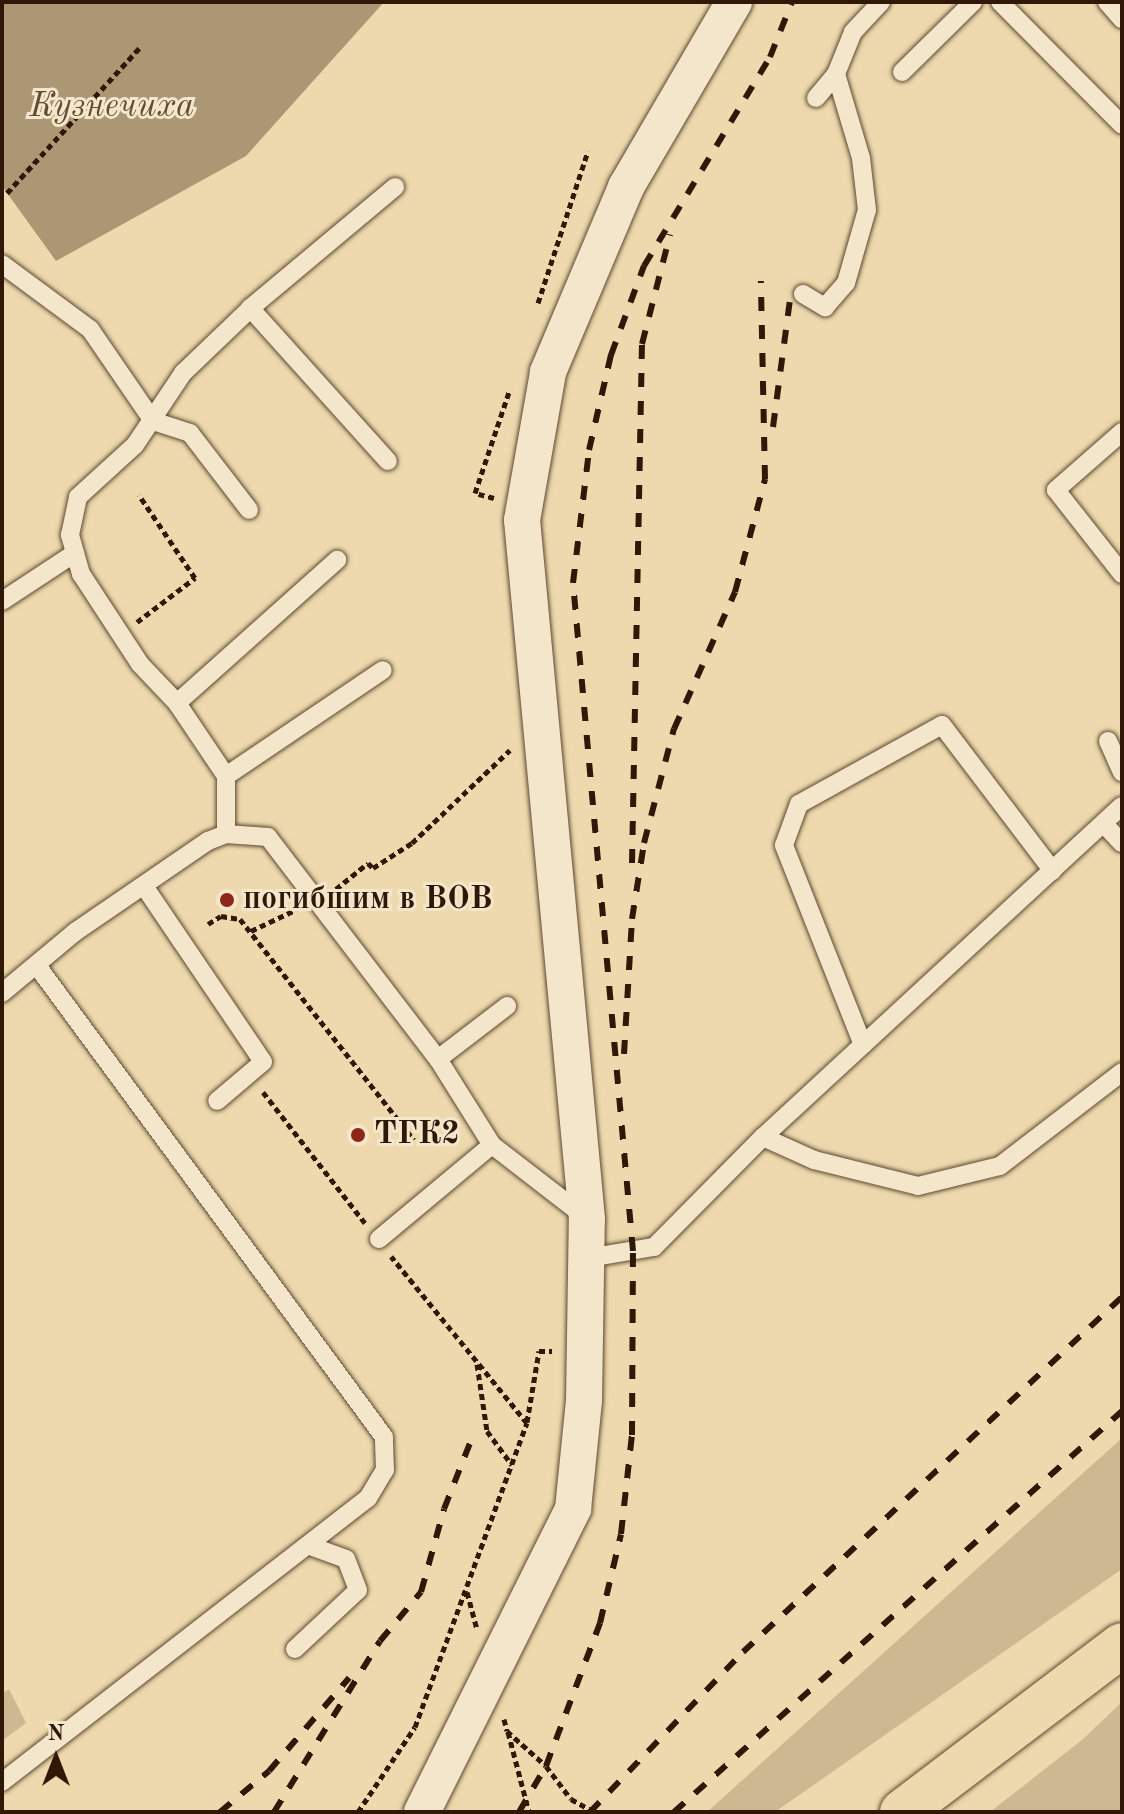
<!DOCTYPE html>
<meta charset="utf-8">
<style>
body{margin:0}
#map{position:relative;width:1124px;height:1814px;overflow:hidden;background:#edd9ad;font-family:"Old Standard TT",serif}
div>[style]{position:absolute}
.green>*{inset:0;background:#cdb891}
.water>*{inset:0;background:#ac9775}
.path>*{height:5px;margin-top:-2.5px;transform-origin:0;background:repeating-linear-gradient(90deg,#2f1808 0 6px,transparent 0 10px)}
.roads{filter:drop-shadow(0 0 2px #5e4831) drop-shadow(0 0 2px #5e4831)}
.service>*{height:18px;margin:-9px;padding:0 9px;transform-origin:9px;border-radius:9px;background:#f3e6ca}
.minor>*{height:36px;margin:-18px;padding:0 18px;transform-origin:18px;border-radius:18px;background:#f3e6ca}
.primary>*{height:44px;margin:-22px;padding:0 22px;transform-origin:22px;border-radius:22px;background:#edd9ad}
.rail>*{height:6px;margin-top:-3px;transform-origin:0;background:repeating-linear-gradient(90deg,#2f1808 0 14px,transparent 0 28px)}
.dots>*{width:22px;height:22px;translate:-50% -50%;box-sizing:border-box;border:4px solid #f3e6ca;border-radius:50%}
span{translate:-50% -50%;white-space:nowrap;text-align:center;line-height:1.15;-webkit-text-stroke:6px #f3e6ca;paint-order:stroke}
.poi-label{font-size:32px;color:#2f1808;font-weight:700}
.left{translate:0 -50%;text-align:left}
.water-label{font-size:34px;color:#614b34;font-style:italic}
.frame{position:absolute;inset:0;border:4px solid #2f1808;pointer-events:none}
.north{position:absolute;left:16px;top:1718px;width:80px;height:80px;-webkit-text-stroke:6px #f3e6ca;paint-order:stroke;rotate:0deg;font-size:22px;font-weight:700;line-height:32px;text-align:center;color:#2f1808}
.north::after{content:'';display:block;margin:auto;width:28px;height:36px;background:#2f1808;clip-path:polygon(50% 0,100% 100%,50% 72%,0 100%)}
</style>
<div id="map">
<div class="green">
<div style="clip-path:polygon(1122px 1438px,1122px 1569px,775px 1812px,707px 1812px)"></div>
<div style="clip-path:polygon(9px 1689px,26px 1723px,2px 1741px,2px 1694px)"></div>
<div style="clip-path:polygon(1122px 1702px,1122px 1812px,990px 1812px,1082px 1740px)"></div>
</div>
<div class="water">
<div style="clip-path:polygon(2px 2px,384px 2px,246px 156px,56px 261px,2px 186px)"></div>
</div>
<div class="path">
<div style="left:7px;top:193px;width:199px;rotate:-47.6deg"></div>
<div style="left:538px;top:303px;width:160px;rotate:-71.8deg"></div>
<div style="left:494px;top:498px;width:20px;rotate:-165deg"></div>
<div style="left:475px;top:493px;width:107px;rotate:-71.4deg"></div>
<div style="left:137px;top:622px;width:73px;rotate:-37.2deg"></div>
<div style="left:195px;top:578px;width:100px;rotate:-124deg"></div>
<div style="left:336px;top:889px;width:41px;rotate:-39.1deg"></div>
<div style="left:368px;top:863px;width:7px;rotate:45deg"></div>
<div style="left:373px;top:868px;width:46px;rotate:-32.7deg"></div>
<div style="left:412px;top:843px;width:135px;rotate:-43.5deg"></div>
<div style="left:208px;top:924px;width:15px;rotate:-32deg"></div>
<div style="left:221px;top:916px;width:19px;rotate:9deg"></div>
<div style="left:240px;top:919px;width:281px;rotate:51.8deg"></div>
<div style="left:251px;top:931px;width:49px;rotate:-25.5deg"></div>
<div style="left:263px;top:1092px;width:166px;rotate:52.1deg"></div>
<div style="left:477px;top:1364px;width:68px;rotate:81.5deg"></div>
<div style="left:487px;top:1431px;width:42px;rotate:53.7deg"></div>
<div style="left:527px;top:1422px;width:72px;rotate:-80.4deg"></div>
<div style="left:539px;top:1351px;width:13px"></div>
<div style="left:467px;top:1592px;width:38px;rotate:75deg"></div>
<div style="left:504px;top:1719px;width:12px;rotate:76deg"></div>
<div style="left:507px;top:1731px;width:52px;rotate:41.9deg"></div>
<div style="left:546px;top:1766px;width:41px;rotate:52.9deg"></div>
<div style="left:571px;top:1799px;width:26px;rotate:29deg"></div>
<div style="left:508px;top:1732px;width:83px;rotate:75.3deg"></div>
<div style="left:358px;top:1812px;width:102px;rotate:-56.2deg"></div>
<div style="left:415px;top:1727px;width:324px;rotate:-69.8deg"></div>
<div style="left:527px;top:1423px;width:215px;rotate:-129.2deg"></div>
</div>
<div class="roads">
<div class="service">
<div style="left:1000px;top:2px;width:173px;rotate:45.2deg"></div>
<div style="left:1107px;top:2px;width:23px;rotate:49deg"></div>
<div style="left:902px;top:72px;width:100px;rotate:-44.6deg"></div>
<div style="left:816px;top:98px;width:31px;rotate:-50deg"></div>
<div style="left:2px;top:264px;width:109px;rotate:36.5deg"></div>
<div style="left:90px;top:329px;width:112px;rotate:55.6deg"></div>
<div style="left:153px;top:421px;width:39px;rotate:18deg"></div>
<div style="left:190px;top:433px;width:97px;rotate:52.5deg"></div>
<div style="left:803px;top:294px;width:26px;rotate:31deg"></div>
<div style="left:825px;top:307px;width:32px;rotate:-49deg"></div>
<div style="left:846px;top:283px;width:76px;rotate:-74deg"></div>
<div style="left:867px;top:210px;width:52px;rotate:-96.6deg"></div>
<div style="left:861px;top:158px;width:88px;rotate:-106.6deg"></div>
<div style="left:836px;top:74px;width:45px;rotate:-68deg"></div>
<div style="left:853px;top:32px;width:41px;rotate:-47deg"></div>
<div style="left:250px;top:308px;width:206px;rotate:48deg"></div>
<div style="left:1122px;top:432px;width:88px;rotate:138.7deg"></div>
<div style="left:1056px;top:490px;width:107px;rotate:51.8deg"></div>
<div style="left:2px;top:601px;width:87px;rotate:-33.3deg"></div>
<div style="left:177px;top:703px;width:215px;rotate:-41.8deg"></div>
<div style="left:1108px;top:741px;width:34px;rotate:66deg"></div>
<div style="left:226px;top:776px;width:189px;rotate:-34deg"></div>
<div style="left:1104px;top:824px;width:26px;rotate:47deg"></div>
<div style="left:226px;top:834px;width:58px;rotate:-90deg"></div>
<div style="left:226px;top:776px;width:88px;rotate:-123.9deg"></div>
<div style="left:177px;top:703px;width:54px;rotate:-133.5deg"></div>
<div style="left:140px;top:664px;width:108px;rotate:-123.2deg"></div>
<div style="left:81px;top:574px;width:41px;rotate:-105.8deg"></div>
<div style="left:70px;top:535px;width:39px;rotate:-78deg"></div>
<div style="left:78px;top:497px;width:77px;rotate:-42.4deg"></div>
<div style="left:135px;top:445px;width:87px;rotate:-56.3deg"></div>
<div style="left:183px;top:373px;width:98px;rotate:-43.8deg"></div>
<div style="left:254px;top:305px;width:184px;rotate:-39.9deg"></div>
<div style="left:144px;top:886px;width:212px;rotate:55.9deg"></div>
<div style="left:263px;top:1062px;width:60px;rotate:139.7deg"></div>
<div style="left:2px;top:993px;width:95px;rotate:-39.9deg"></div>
<div style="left:75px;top:932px;width:161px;rotate:-34.4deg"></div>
<div style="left:208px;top:841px;width:19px;rotate:-21deg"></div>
<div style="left:226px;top:834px;width:42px;rotate:4.1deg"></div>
<div style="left:268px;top:837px;width:280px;rotate:52.6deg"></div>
<div style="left:438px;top:1059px;width:102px;rotate:57.9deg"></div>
<div style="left:492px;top:1145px;width:118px;rotate:37.7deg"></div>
<div style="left:863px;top:1045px;width:215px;rotate:-111.6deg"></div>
<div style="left:784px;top:845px;width:44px;rotate:-69.9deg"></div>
<div style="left:799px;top:804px;width:163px;rotate:-28.9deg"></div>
<div style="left:942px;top:725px;width:183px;rotate:52.8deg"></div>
<div style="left:438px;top:1059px;width:87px;rotate:-37.5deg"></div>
<div style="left:763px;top:1137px;width:56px;rotate:24.3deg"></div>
<div style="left:814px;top:1160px;width:107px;rotate:14deg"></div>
<div style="left:918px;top:1186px;width:84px;rotate:-13.7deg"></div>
<div style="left:1000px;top:1166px;width:154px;rotate:-37.6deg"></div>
<div style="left:379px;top:1239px;width:147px;rotate:-39.8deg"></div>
<div style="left:588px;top:1258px;width:67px;rotate:-9.5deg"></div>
<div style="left:654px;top:1247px;width:155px;rotate:-45.3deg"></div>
<div style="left:763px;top:1137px;width:488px;rotate:-42.7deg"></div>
<div style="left:295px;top:1649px;width:86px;rotate:-43.1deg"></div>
<div style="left:358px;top:1590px;width:33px;rotate:-111deg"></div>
<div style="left:346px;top:1559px;width:35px;rotate:-160deg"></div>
<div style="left:2px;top:1782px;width:463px;rotate:-37.8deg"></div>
<div style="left:368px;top:1498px;width:33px;rotate:-59deg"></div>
<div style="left:385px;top:1470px;width:33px;rotate:-92deg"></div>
<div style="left:384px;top:1437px;width:584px;rotate:-126.36deg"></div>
</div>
<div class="minor">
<div style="left:422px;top:1812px;width:339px;rotate:-63.5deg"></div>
<div style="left:573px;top:1509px;width:110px;rotate:-84.2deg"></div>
<div style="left:584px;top:1400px;width:181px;rotate:-89.1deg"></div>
<div style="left:587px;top:1219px;width:702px;rotate:-95.31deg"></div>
<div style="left:522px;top:520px;width:150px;rotate:-80deg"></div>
<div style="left:548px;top:372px;width:201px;rotate:-67.1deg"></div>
<div style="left:626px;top:187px;width:214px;rotate:-59.7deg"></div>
</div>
<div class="primary">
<div style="left:902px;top:1812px;width:276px;rotate:-37.2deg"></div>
</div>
</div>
<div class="rail">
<div style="left:773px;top:427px;width:136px;rotate:-82.4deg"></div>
<div style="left:632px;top:863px;width:519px;rotate:-88.9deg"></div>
<div style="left:642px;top:344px;width:113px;rotate:-75.6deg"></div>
<div style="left:624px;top:1054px;width:135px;rotate:-86.6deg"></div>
<div style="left:632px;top:919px;width:77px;rotate:-81deg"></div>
<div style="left:644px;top:843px;width:118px;rotate:-75.3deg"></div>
<div style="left:674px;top:729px;width:150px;rotate:-66deg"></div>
<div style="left:735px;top:592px;width:117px;rotate:-75.1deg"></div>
<div style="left:765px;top:479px;width:198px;rotate:-91.2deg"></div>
<div style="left:220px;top:1812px;width:64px;rotate:-39.9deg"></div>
<div style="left:269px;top:1771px;width:123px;rotate:-49.3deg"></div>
<div style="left:274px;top:1812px;width:201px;rotate:-58.2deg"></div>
<div style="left:380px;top:1641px;width:64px;rotate:-50.1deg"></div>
<div style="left:421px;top:1592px;width:86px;rotate:-74.5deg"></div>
<div style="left:444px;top:1509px;width:76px;rotate:-68.5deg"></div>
<div style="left:519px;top:1812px;width:53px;rotate:-59.6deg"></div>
<div style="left:546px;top:1766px;width:153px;rotate:-69.3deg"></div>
<div style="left:600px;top:1623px;width:91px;rotate:-76.7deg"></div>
<div style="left:621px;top:1534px;width:100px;rotate:-83.7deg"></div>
<div style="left:632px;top:1435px;width:184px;rotate:-89.7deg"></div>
<div style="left:633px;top:1251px;width:671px;rotate:-95.13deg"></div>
<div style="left:573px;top:583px;width:134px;rotate:-83.1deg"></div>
<div style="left:589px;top:450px;width:98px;rotate:-77deg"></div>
<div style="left:611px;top:355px;width:95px;rotate:-69.7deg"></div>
<div style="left:644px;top:266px;width:244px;rotate:-58.9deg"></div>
<div style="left:770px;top:57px;width:59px;rotate:-68.2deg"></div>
<div style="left:590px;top:1812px;width:221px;rotate:-46.3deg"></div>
<div style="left:743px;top:1652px;width:519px;rotate:-43.13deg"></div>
<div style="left:674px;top:1812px;width:601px;rotate:-41.83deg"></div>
</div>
<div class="dots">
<div style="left:227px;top:900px;background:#8f2418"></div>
<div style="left:358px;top:1135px;background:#8f2418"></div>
</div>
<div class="poi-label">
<span class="left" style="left:243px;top:900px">погибшим в ВОВ</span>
<span class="left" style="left:374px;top:1135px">ТГК2</span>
</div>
<div class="water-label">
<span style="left:112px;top:108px">Кузнечиха</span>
</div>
<div class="frame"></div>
<div class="north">N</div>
</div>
